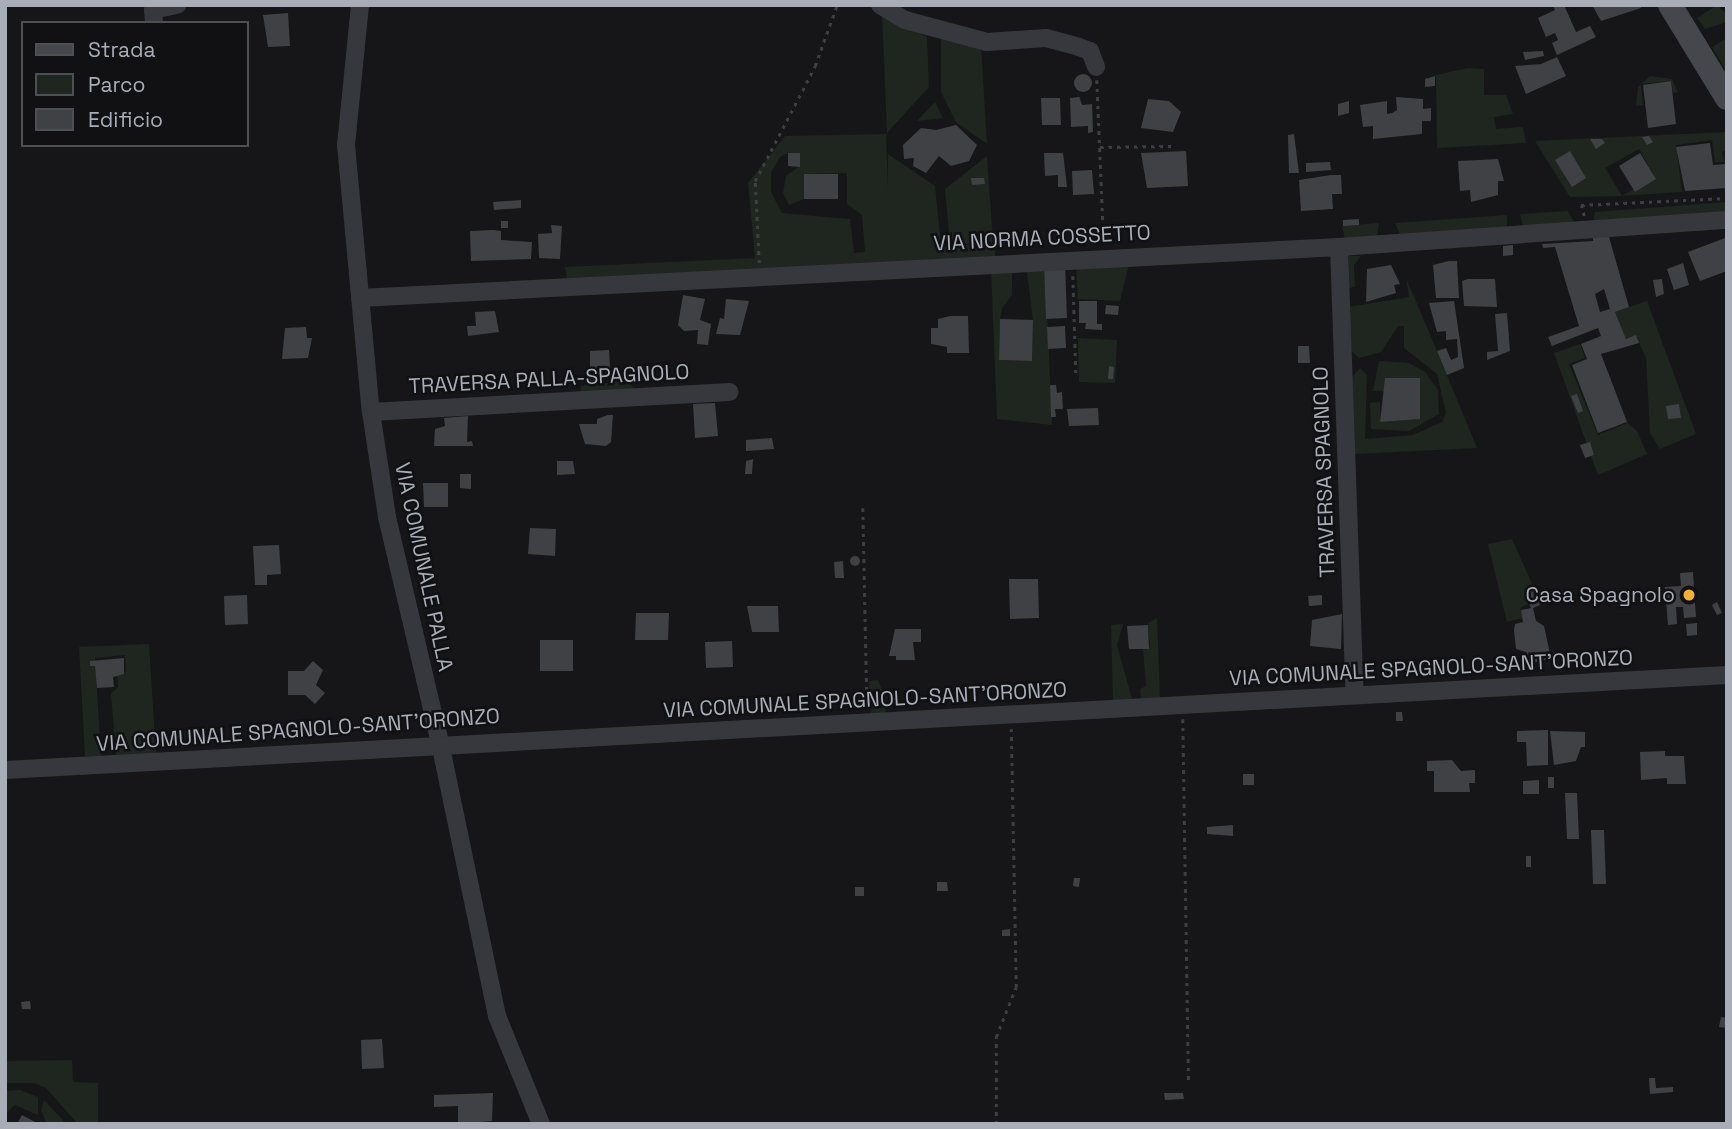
<!DOCTYPE html>
<style>
body{margin:0}
#map{position:relative;width:1732px;height:1129px;overflow:hidden;background:#161618;font-family:"Space Grotesk",sans-serif}
div>[style]{position:absolute}
.green>*{inset:0;background:#1e261f}
.building>*{inset:0;background:#404145}
.round{border-radius:50%}
.path>*{height:2.5px;margin-top:-1.25px;transform-origin:0;background:repeating-linear-gradient(90deg,#3d3f44 0 3.5px,transparent 0 8.5px)}
.street>*{height:18px;margin:-9px;padding:0 9px;transform-origin:9px;border-radius:9px;background:#37383d}
.secondary>*{height:24px;margin:-12px;padding:0 12px;transform-origin:12px;border-radius:12px;background:#45474d}
.dots>*{width:19px;height:19px;translate:-50% -50%;box-sizing:border-box;border:4px solid #111113;border-radius:50%}
span{translate:-50% -50%;white-space:nowrap;text-align:center;line-height:1.15;-webkit-text-stroke:5px #111113;paint-order:stroke}
.street-label{font-size:21px;color:#a8adb8}
.poi-label{font-size:21px;color:#a8adb8}
.right{translate:-100% -50%;text-align:right}
.frame{position:absolute;inset:0;border:7px solid #a8adb8;pointer-events:none}
.legend{position:absolute;left:21px;top:21px;width:228px;height:126px;box-sizing:border-box;background:#111113;border:2px solid #4d4f55;margin:0;padding:9px 12px;list-style:none;font-size:21px;color:#a8adb8}
.legend li{display:flex;align-items:center;gap:14px;height:35px}
.legend b{width:35px;border:2px solid #4d4f55}
</style>
<div id="map">
<div class="green">
<div style="clip-path:polygon(1717px 5px,1727px 14px,1727px 22px,1705px 29px,1697px 18px)"></div>
<div style="clip-path:polygon(882px 14px,927px 37px,929px 87px,887px 133px)"></div>
<div style="clip-path:polygon(941px 37px,981px 46px,987px 144px,956px 122px,941px 92px)"></div>
<div style="clip-path:polygon(1727px 38px,1727px 70px,1726px 70px,1712px 47px)"></div>
<div style="clip-path:polygon(1468px 68px,1484px 69px,1484px 95px,1506px 95px,1513px 114px,1494px 117px,1496px 129px,1523px 127px,1526px 143px,1437px 148px,1436px 75px)"></div>
<div style="clip-path:polygon(1650px 76px,1672px 79px,1678px 92px,1673px 93px,1671px 81px,1641px 84px,1643px 105px,1636px 106px,1638px 87px)"></div>
<div style="clip-path:polygon(935px 102px,943px 118px,917px 121px)"></div>
<div style="clip-path:polygon(evenodd,1727px 132px,1727px 150px,1722px 152px,1725px 162px,1715px 162px,1712px 140px,1676px 145px,1682px 192px,1621px 196px,1570px 197px,1535px 141px,1727px 132px,1639px 149px,1655px 177px,1622px 196px,1605px 168px,1639px 149px)"></div>
<div style="clip-path:polygon(evenodd,886px 134px,888px 190px,888px 154px,935px 186px,941px 246px,936px 247px,995px 243px,995px 259px,568px 283px,565px 267px,755px 258px,748px 183px,785px 136px,886px 134px,788px 153px,799px 153px,800px 166px,786px 176px,783px 193px,789px 205px,804px 199px,804px 174px,847px 173px,847px 204px,862px 215px,865px 252px,854px 253px,850px 219px,782px 213px,771px 192px,771px 173px,780px 157px,788px 153px)"></div>
<div style="clip-path:polygon(987px 156px,993px 242px,950px 245px,945px 189px)"></div>
<div style="clip-path:polygon(1727px 202px,1727px 213px,1593px 223px,1595px 212px)"></div>
<div style="clip-path:polygon(1568px 211px,1575px 224px,1523px 227px,1520px 214px)"></div>
<div style="clip-path:polygon(1507px 215px,1507px 228px,1400px 235px,1395px 223px)"></div>
<div style="clip-path:polygon(1379px 223px,1377px 238px,1345px 240px,1342px 226px)"></div>
<div style="clip-path:polygon(1349px 256px,1361px 256px,1354px 265px,1355px 286px,1348px 289px)"></div>
<div style="clip-path:polygon(1130px 260px,1120px 301px,1078px 299px,1076px 263px)"></div>
<div style="clip-path:polygon(1045px 264px,1052px 425px,997px 419px,991px 269px,1012px 267px,1012px 295px,1002px 308px,1000px 319px,999px 360px,1032px 361px,1033px 320px,1026px 265px)"></div>
<div style="clip-path:polygon(1406px 278px,1437px 351px,1477px 448px,1354px 454px,1352px 377px,1360px 368px,1367px 375px,1365px 439px,1413px 435px,1442px 422px,1446px 413px,1437px 374px,1404px 348px,1404px 326px,1398px 326px,1381px 352px,1359px 358px,1351px 351px,1348px 307px,1409px 297px)"></div>
<div style="clip-path:polygon(1647px 301px,1696px 434px,1660px 449px,1650px 433px,1646px 358px,1636px 336px,1626px 339px,1615px 312px)"></div>
<div style="clip-path:polygon(1078px 338px,1117px 340px,1115px 383px,1079px 382px)"></div>
<div style="clip-path:polygon(1580px 344px,1585px 358px,1569px 364px,1598px 435px,1628px 423px,1637px 431px,1647px 454px,1598px 475px,1554px 353px)"></div>
<div style="clip-path:polygon(1379px 361px,1409px 363px,1425px 372px,1438px 390px,1439px 414px,1409px 431px,1371px 429px,1370px 403px,1380px 402px,1380px 422px,1420px 419px,1419px 378px,1385px 378px,1385px 391px,1373px 391px)"></div>
<div style="clip-path:polygon(622px 381px,629px 381px,635px 391px,580px 396px,581px 386px)"></div>
<div style="clip-path:polygon(1512px 539px,1533px 586px,1524px 590px,1528px 604px,1520px 608px,1523px 618px,1507px 622px,1488px 544px)"></div>
<div style="clip-path:polygon(1157px 618px,1160px 698px,1141px 700px,1140px 689px,1146px 686px,1143px 648px,1150px 647px,1148px 623px)"></div>
<div style="clip-path:polygon(1123px 624px,1117px 645px,1132px 699px,1113px 700px,1111px 625px)"></div>
<div style="clip-path:polygon(149px 644px,156px 754px,116px 756px,111px 694px,118px 687px,117px 673px,126px 672px,125px 655px,95px 658px,101px 756px,85px 756px,79px 647px)"></div>
<div style="clip-path:polygon(878px 680px,888px 705px,884px 714px,871px 714px,869px 681px)"></div>
<div style="clip-path:polygon(72px 1060px,73px 1082px,98px 1083px,98px 1124px,78px 1124px,46px 1088px,34px 1083px,5px 1083px,5px 1061px)"></div>
<div style="clip-path:polygon(20px 1090px,38px 1097px,38px 1115px,15px 1105px,5px 1114px,5px 1091px)"></div>
<div style="clip-path:polygon(44px 1100px,62px 1119px,65px 1124px,47px 1124px,41px 1111px)"></div>
</div>
<div class="building">
<div style="clip-path:polygon(1553px 5px,1564px 5px,1576px 32px,1590px 26px,1596px 37px,1557px 55px,1552px 43px,1558px 40px,1555px 33px,1546px 37px,1538px 18px,1555px 10px)"></div>
<div style="clip-path:polygon(1592px 5px,1640px 5px,1641px 8px,1601px 21px)"></div>
<div style="clip-path:polygon(288px 13px,290px 46px,268px 47px,263px 15px)"></div>
<div style="clip-path:polygon(1543px 51px,1544px 56px,1525px 60px,1523px 52px)"></div>
<div style="clip-path:polygon(1557px 57px,1566px 76px,1526px 94px,1515px 66px,1541px 64px)"></div>
<div class="round" style="left:1074px;top:74px;width:18px;height:18px"></div>
<div style="clip-path:polygon(1435px 76px,1435px 86px,1425px 87px,1425px 79px)"></div>
<div style="clip-path:polygon(1671px 81px,1676px 124px,1648px 128px,1643px 85px)"></div>
<div style="clip-path:polygon(1078px 93px,1082px 105px,1092px 104px,1093px 132px,1088px 133px,1088px 126px,1071px 127px,1070px 98px,1079px 97px)"></div>
<div style="clip-path:polygon(1396px 97px,1423px 99px,1423px 109px,1431px 108px,1431px 121px,1422px 121px,1422px 134px,1373px 139px,1373px 126px,1363px 127px,1360px 105px,1387px 101px,1387px 114px,1392px 113px,1397px 110px)"></div>
<div style="clip-path:polygon(1041px 98px,1060px 98px,1061px 125px,1042px 125px)"></div>
<div style="clip-path:polygon(1148px 99px,1169px 101px,1181px 112px,1173px 132px,1141px 128px)"></div>
<div style="clip-path:polygon(1349px 101px,1349px 113px,1338px 116px,1338px 104px)"></div>
<div style="clip-path:polygon(956px 125px,977px 145px,969px 161px,951px 166px,939px 156px,926px 173px,913px 166px,914px 158px,904px 159px,903px 145px,921px 128px,936px 130px)"></div>
<div style="clip-path:polygon(1294px 134px,1299px 173px,1289px 173px,1288px 135px)"></div>
<div style="clip-path:polygon(1649px 136px,1653px 142px,1647px 145px,1642px 137px)"></div>
<div style="clip-path:polygon(1590px 139px,1602px 139px,1605px 143px,1596px 149px)"></div>
<div style="clip-path:polygon(1710px 143px,1713px 165px,1726px 164px,1727px 188px,1685px 191px,1676px 147px)"></div>
<div style="clip-path:polygon(1186px 151px,1188px 186px,1147px 188px,1141px 153px)"></div>
<div style="clip-path:polygon(1570px 151px,1586px 178px,1572px 187px,1555px 160px)"></div>
<div style="clip-path:polygon(788px 153px,800px 153px,800px 167px,788px 166px)"></div>
<div style="clip-path:polygon(1044px 153px,1063px 153px,1067px 187px,1058px 187px,1058px 175px,1045px 176px)"></div>
<div style="clip-path:polygon(1640px 153px,1656px 179px,1635px 192px,1619px 166px)"></div>
<div style="clip-path:polygon(1498px 159px,1504px 181px,1498px 181px,1498px 195px,1471px 202px,1470px 190px,1460px 191px,1458px 161px)"></div>
<div style="clip-path:polygon(1330px 162px,1331px 170px,1306px 172px,1306px 163px)"></div>
<div style="clip-path:polygon(1092px 170px,1094px 194px,1073px 195px,1072px 171px)"></div>
<div style="clip-path:polygon(804px 174px,838px 174px,838px 199px,804px 199px)"></div>
<div style="clip-path:polygon(1331px 175px,1341px 175px,1342px 194px,1332px 194px,1333px 209px,1301px 211px,1299px 180px)"></div>
<div style="clip-path:polygon(971px 178px,984px 178px,985px 184px,972px 185px)"></div>
<div style="clip-path:polygon(521px 200px,521px 208px,494px 210px,493px 202px)"></div>
<div style="clip-path:polygon(1359px 219px,1359px 225px,1343px 226px,1343px 220px)"></div>
<div style="clip-path:polygon(501px 221px,508px 221px,508px 228px,501px 228px)"></div>
<div style="clip-path:polygon(551px 225px,562px 226px,560px 259px,539px 258px,538px 234px,552px 233px)"></div>
<div style="clip-path:polygon(494px 230px,501px 231px,501px 240px,532px 242px,531px 259px,471px 261px,470px 231px)"></div>
<div style="clip-path:polygon(evenodd,1593px 237px,1609px 237px,1629px 307px,1615px 312px,1626px 339px,1636px 335px,1639px 343px,1601px 354px,1627px 422px,1598px 433px,1572px 365px,1587px 359px,1581px 344px,1601px 336px,1598px 328px,1552px 346px,1548px 337px,1579px 326px,1555px 247px,1543px 248px,1542px 244px,1593px 241px,1593px 237px,1604px 289px,1610px 309px,1600px 312px,1595px 294px,1604px 289px)"></div>
<div style="clip-path:polygon(1725px 238px,1727px 271px,1700px 281px,1688px 252px)"></div>
<div style="clip-path:polygon(1513px 245px,1513px 255px,1503px 256px,1503px 246px)"></div>
<div style="clip-path:polygon(1449px 261px,1457px 261px,1459px 298px,1436px 298px,1433px 265px)"></div>
<div style="clip-path:polygon(1683px 263px,1689px 285px,1674px 290px,1667px 269px)"></div>
<div style="clip-path:polygon(1044px 264px,1065px 264px,1067px 318px,1046px 319px)"></div>
<div style="clip-path:polygon(1391px 265px,1400px 284px,1394px 285px,1396px 293px,1366px 302px,1367px 269px)"></div>
<div style="clip-path:polygon(1468px 279px,1495px 279px,1497px 307px,1464px 306px,1462px 281px)"></div>
<div style="clip-path:polygon(1662px 279px,1664px 294px,1656px 297px,1653px 280px)"></div>
<div style="clip-path:polygon(683px 295px,705px 299px,700px 320px,711px 324px,708px 345px,697px 344px,698px 330px,684px 331px,678px 325px)"></div>
<div style="clip-path:polygon(726px 299px,749px 301px,740px 335px,716px 334px,720px 318px,724px 319px)"></div>
<div style="clip-path:polygon(1079px 301px,1097px 301px,1097px 324px,1102px 324px,1102px 330px,1085px 329px,1086px 323px,1079px 323px)"></div>
<div style="clip-path:polygon(1454px 301px,1464px 368px,1447px 375px,1437px 351px,1446px 348px,1451px 360px,1458px 357px,1457px 339px,1446px 340px,1446px 331px,1437px 332px,1429px 303px)"></div>
<div style="clip-path:polygon(1106px 305px,1119px 306px,1118px 315px,1105px 314px)"></div>
<div style="clip-path:polygon(495px 311px,499px 332px,468px 336px,467px 326px,476px 326px,475px 312px)"></div>
<div style="clip-path:polygon(1507px 313px,1510px 351px,1487px 360px,1487px 352px,1498px 351px,1495px 314px)"></div>
<div style="clip-path:polygon(950px 316px,968px 316px,969px 353px,947px 353px,947px 347px,931px 344px,931px 328px,938px 328px,938px 319px)"></div>
<div style="clip-path:polygon(1000px 319px,1033px 320px,1032px 361px,999px 360px)"></div>
<div style="clip-path:polygon(1065px 326px,1066px 348px,1048px 349px,1047px 327px)"></div>
<div style="clip-path:polygon(306px 327px,307px 338px,312px 338px,308px 358px,282px 359px,285px 328px)"></div>
<div style="clip-path:polygon(1298px 346px,1309px 346px,1310px 363px,1298px 363px)"></div>
<div style="clip-path:polygon(609px 350px,610px 368px,590px 369px,590px 351px)"></div>
<div style="clip-path:polygon(1109px 366px,1114px 367px,1113px 379px,1108px 379px)"></div>
<div style="clip-path:polygon(1385px 378px,1420px 378px,1420px 419px,1380px 422px)"></div>
<div style="clip-path:polygon(1050px 385px,1056px 385px,1057px 393px,1062px 392px,1063px 409px,1055px 409px,1056px 417px,1051px 417px)"></div>
<div style="clip-path:polygon(1577px 394px,1583px 411px,1578px 413px,1571px 396px)"></div>
<div style="clip-path:polygon(715px 403px,718px 436px,695px 438px,693px 404px)"></div>
<div style="clip-path:polygon(1679px 404px,1681px 418px,1668px 419px,1666px 406px)"></div>
<div style="clip-path:polygon(1098px 408px,1099px 425px,1069px 426px,1067px 409px)"></div>
<div style="clip-path:polygon(608px 415px,613px 415px,611px 442px,606px 446px,585px 444px,579px 424px,597px 424px,597px 419px)"></div>
<div style="clip-path:polygon(468px 416px,467px 442px,472px 441px,473px 446px,434px 446px,435px 429px,445px 426px,444px 418px)"></div>
<div style="clip-path:polygon(772px 438px,774px 449px,746px 451px,746px 440px)"></div>
<div style="clip-path:polygon(1590px 442px,1594px 455px,1585px 458px,1580px 445px)"></div>
<div style="clip-path:polygon(753px 459px,752px 474px,745px 474px,746px 461px)"></div>
<div style="clip-path:polygon(557px 461px,573px 461px,575px 474px,557px 475px)"></div>
<div style="clip-path:polygon(460px 474px,471px 474px,471px 489px,460px 488px)"></div>
<div style="clip-path:polygon(423px 483px,448px 483px,448px 507px,424px 507px)"></div>
<div style="clip-path:polygon(530px 528px,556px 529px,555px 556px,528px 554px)"></div>
<div style="clip-path:polygon(279px 545px,281px 574px,267px 575px,267px 585px,255px 585px,253px 546px)"></div>
<div class="round" style="left:850px;top:556px;width:10px;height:10px"></div>
<div style="clip-path:polygon(843px 561px,844px 578px,835px 578px,834px 562px)"></div>
<div style="clip-path:polygon(1693px 572px,1696px 617px,1684px 618px,1683px 607px,1676px 607px,1677px 624px,1668px 625px,1665px 587px,1681px 586px,1680px 573px)"></div>
<div style="clip-path:polygon(1009px 579px,1038px 579px,1039px 618px,1010px 619px)"></div>
<div style="clip-path:polygon(1533px 588px,1540px 605px,1533px 608px,1536px 621px,1544px 626px,1551px 658px,1529px 664px,1526px 652px,1516px 649px,1514px 630px,1515px 624px,1523px 622px,1521px 610px,1531px 608px,1524px 592px)"></div>
<div style="clip-path:polygon(247px 595px,248px 624px,225px 625px,224px 596px)"></div>
<div style="clip-path:polygon(1322px 595px,1322px 605px,1309px 606px,1308px 596px)"></div>
<div style="clip-path:polygon(1717px 602px,1722px 613px,1717px 615px,1712px 605px)"></div>
<div style="clip-path:polygon(747px 606px,778px 606px,779px 632px,752px 632px)"></div>
<div style="clip-path:polygon(636px 613px,669px 613px,668px 640px,635px 640px)"></div>
<div style="clip-path:polygon(1342px 614px,1341px 649px,1310px 646px,1312px 620px)"></div>
<div style="clip-path:polygon(1697px 623px,1697px 635px,1687px 636px,1686px 624px)"></div>
<div style="clip-path:polygon(1148px 625px,1149px 649px,1129px 649px,1127px 626px)"></div>
<div style="clip-path:polygon(895px 629px,921px 629px,921px 642px,913px 642px,915px 660px,896px 660px,896px 656px,889px 656px)"></div>
<div style="clip-path:polygon(540px 640px,573px 640px,573px 671px,540px 671px)"></div>
<div style="clip-path:polygon(732px 641px,733px 667px,706px 668px,705px 642px)"></div>
<div style="clip-path:polygon(124px 658px,124px 674px,113px 677px,114px 687px,97px 688px,95px 666px,90px 666px,90px 661px)"></div>
<div style="clip-path:polygon(313px 661px,323px 670px,316px 685px,325px 693px,315px 704px,305px 695px,288px 695px,288px 671px,304px 671px)"></div>
<div style="clip-path:polygon(1396px 712px,1402px 712px,1403px 721px,1396px 721px)"></div>
<div style="clip-path:polygon(1548px 730px,1548px 765px,1527px 766px,1526px 742px,1517px 742px,1517px 731px)"></div>
<div style="clip-path:polygon(1550px 731px,1585px 732px,1585px 747px,1581px 747px,1576px 761px,1554px 765px)"></div>
<div style="clip-path:polygon(1665px 751px,1665px 756px,1684px 756px,1686px 784px,1667px 784px,1667px 778px,1641px 780px,1640px 752px)"></div>
<div style="clip-path:polygon(1452px 760px,1461px 771px,1475px 770px,1475px 783px,1469px 783px,1470px 792px,1434px 792px,1434px 771px,1427px 771px,1427px 761px)"></div>
<div style="clip-path:polygon(1243px 774px,1254px 774px,1254px 785px,1243px 785px)"></div>
<div style="clip-path:polygon(1548px 777px,1554px 777px,1554px 788px,1548px 788px)"></div>
<div style="clip-path:polygon(1539px 780px,1539px 794px,1523px 794px,1523px 781px)"></div>
<div style="clip-path:polygon(1565px 793px,1577px 793px,1579px 839px,1567px 839px)"></div>
<div style="clip-path:polygon(1233px 825px,1233px 836px,1207px 834px,1207px 827px)"></div>
<div style="clip-path:polygon(1591px 830px,1604px 830px,1606px 884px,1593px 884px)"></div>
<div style="clip-path:polygon(1526px 856px,1531px 856px,1531px 867px,1526px 867px)"></div>
<div style="clip-path:polygon(1074px 878px,1080px 878px,1079px 887px,1073px 886px)"></div>
<div style="clip-path:polygon(937px 882px,947px 882px,948px 891px,937px 891px)"></div>
<div style="clip-path:polygon(855px 887px,864px 887px,864px 896px,855px 896px)"></div>
<div style="clip-path:polygon(1010px 929px,1010px 936px,1002px 936px,1002px 930px)"></div>
<div style="clip-path:polygon(30px 1001px,31px 1009px,22px 1009px,21px 1002px)"></div>
<div style="clip-path:polygon(1721px 1017px,1727px 1018px,1727px 1028px,1719px 1027px)"></div>
<div style="clip-path:polygon(382px 1039px,384px 1068px,362px 1069px,361px 1040px)"></div>
<div style="clip-path:polygon(1649px 1078px,1655px 1078px,1656px 1088px,1673px 1087px,1673px 1092px,1650px 1094px)"></div>
<div style="clip-path:polygon(493px 1093px,492px 1121px,458px 1124px,458px 1106px,434px 1107px,434px 1095px)"></div>
<div style="clip-path:polygon(1164px 1093px,1183px 1093px,1184px 1099px,1165px 1100px)"></div>
<div style="clip-path:polygon(22px 1115px,39px 1124px,17px 1124px)"></div>
</div>
<div class="path">
<div style="left:1097px;top:80px;width:145px;rotate:87.6deg"></div>
<div style="left:1100px;top:147px;width:71px;rotate:-0.8deg"></div>
<div style="left:1584px;top:216px;width:11px;rotate:-105deg"></div>
<div style="left:1581px;top:205px;width:146px;rotate:-2.7deg"></div>
<div style="left:759px;top:263px;width:82px;rotate:-92.8deg"></div>
<div style="left:755px;top:181px;width:130px;rotate:-62.4deg"></div>
<div style="left:815px;top:66px;width:65px;rotate:-70.2deg"></div>
<div style="left:1073px;top:276px;width:98px;rotate:88.2deg"></div>
<div style="left:863px;top:508px;width:199px;rotate:88.8deg"></div>
<div style="left:1183px;top:719px;width:365px;rotate:89.1deg"></div>
<div style="left:996px;top:1124px;width:87px;rotate:-90deg"></div>
<div style="left:996px;top:1037px;width:54px;rotate:-68.2deg"></div>
<div style="left:1016px;top:987px;width:258px;rotate:-91.1deg"></div>
</div>
<div class="street">
<div style="left:360px;top:5px;width:141px;rotate:95.7deg"></div>
<div style="left:346px;top:145px;width:268px;rotate:84.7deg"></div>
<div style="left:371px;top:412px;width:106px;rotate:81.3deg"></div>
<div style="left:387px;top:517px;width:232px;rotate:76.8deg"></div>
<div style="left:440px;top:743px;width:279px;rotate:78.2deg"></div>
<div style="left:497px;top:1016px;width:117px;rotate:67.8deg"></div>
<div style="left:880px;top:5px;width:29px;rotate:31deg"></div>
<div style="left:905px;top:20px;width:85px;rotate:15deg"></div>
<div style="left:987px;top:42px;width:59px;rotate:-3.9deg"></div>
<div style="left:1046px;top:38px;width:34px;rotate:15deg"></div>
<div style="left:1079px;top:47px;width:12px;rotate:20deg"></div>
<div style="left:1090px;top:51px;width:17px;rotate:69deg"></div>
<div style="left:154px;top:23px;width:13px;rotate:-94deg"></div>
<div style="left:153px;top:10px;width:25px;rotate:-12deg"></div>
<div style="left:1339px;top:247px;width:448px;rotate:88deg"></div>
<div style="left:360px;top:298px;width:980px;rotate:-2.98deg"></div>
<div style="left:1339px;top:247px;width:389px;rotate:-4deg"></div>
<div style="left:371px;top:412px;width:359px;rotate:-3.2deg"></div>
<div style="left:5px;top:770px;width:1725px;rotate:-3.16deg"></div>
</div>
<div class="secondary">
<div style="left:1670px;top:5px;width:109px;rotate:58.5deg"></div>
</div>
<div class="dots">
<div style="left:1689px;top:595px;background:#f2b134"></div>
</div>
<div class="street-label">
<span style="left:1042px;top:238px;rotate:-3deg">VIA NORMA COSSETTO</span>
<span style="left:549px;top:379px;rotate:-3deg">TRAVERSA PALLA-SPAGNOLO</span>
<span style="left:1324px;top:472px;rotate:-92deg">TRAVERSA SPAGNOLO</span>
<span style="left:424px;top:567px;rotate:78deg">VIA COMUNALE PALLA</span>
<span style="left:1431px;top:668px;rotate:-3deg">VIA COMUNALE SPAGNOLO-SANT'ORONZO</span>
<span style="left:865px;top:700px;rotate:-3deg">VIA COMUNALE SPAGNOLO-SANT'ORONZO</span>
<span style="left:298px;top:730px;rotate:-4deg">VIA COMUNALE SPAGNOLO-SANT'ORONZO</span>
</div>
<div class="poi-label">
<span class="right" style="left:1675px;top:595px">Casa Spagnolo</span>
</div>
<div class="frame"></div>
<ul class="legend">
<li><b style="height:9px;background:#45474d"></b>Strada</li>
<li><b style="height:19px;background:#1e261f"></b>Parco</li>
<li><b style="height:19px;background:#404145"></b>Edificio</li>
</ul>
</div>
